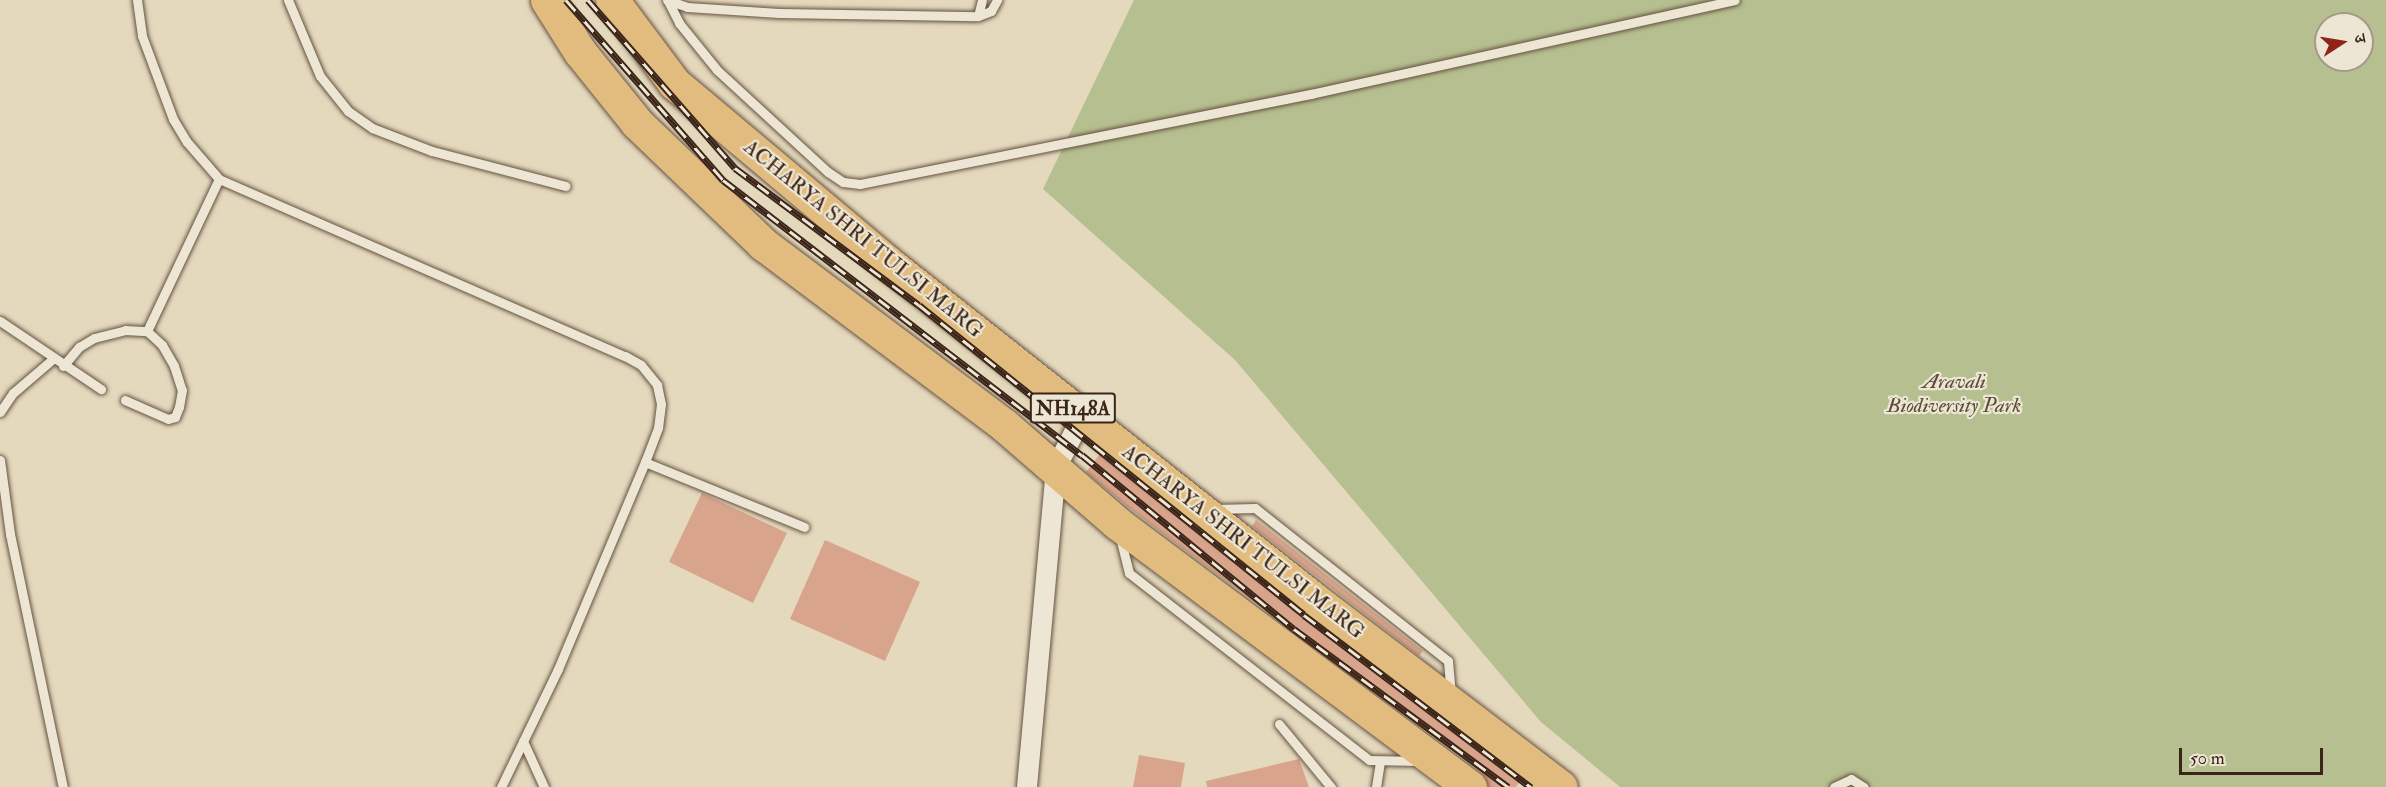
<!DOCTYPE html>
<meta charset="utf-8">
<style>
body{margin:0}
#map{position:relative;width:2386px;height:787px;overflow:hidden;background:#e4d9bd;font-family:"IM FELL Double Pica","Noto Serif Devanagari",serif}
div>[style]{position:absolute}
.green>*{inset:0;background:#b6bf8f}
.building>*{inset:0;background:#d8a48c}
.roads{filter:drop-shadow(0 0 2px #655242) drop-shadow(0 0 2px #655242)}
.lane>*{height:9px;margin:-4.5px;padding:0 4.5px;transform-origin:4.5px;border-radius:4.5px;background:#ede6d4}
.street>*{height:20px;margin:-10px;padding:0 10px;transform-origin:10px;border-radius:10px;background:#ede6d4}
.highway>*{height:33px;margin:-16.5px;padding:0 16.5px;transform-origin:16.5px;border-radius:16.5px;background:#e2bc7e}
.rail>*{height:7px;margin-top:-3.5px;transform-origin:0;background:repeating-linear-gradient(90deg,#ede6d4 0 14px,#3b2519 0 28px);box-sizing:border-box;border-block:2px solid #3b2519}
span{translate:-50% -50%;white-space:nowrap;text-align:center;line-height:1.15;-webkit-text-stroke:4.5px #ede6d4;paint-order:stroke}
.shield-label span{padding:2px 4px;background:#ede6d4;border:2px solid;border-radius:4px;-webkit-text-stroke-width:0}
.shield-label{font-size:20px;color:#3b2519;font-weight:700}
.street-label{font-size:21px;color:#3b2519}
.park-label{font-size:21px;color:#5a4c36;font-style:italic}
.north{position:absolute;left:2314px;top:12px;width:60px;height:60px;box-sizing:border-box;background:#ede6d4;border:2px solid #a69989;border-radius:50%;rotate:78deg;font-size:16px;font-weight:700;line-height:24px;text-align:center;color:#3b2519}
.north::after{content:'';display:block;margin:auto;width:21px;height:27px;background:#8f2418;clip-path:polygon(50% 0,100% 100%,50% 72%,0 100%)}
.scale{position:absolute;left:2179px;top:748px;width:144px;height:27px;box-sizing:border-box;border:3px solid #3b2519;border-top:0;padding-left:8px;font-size:18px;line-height:21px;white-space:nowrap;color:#3b2519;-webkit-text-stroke:4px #ede6d4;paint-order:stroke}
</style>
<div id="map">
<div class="green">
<div style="clip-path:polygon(evenodd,1134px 0,2386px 0,2386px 787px,1620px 787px,1541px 722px,1235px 360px,1043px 189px,1134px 0,2326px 24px,2362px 24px,2362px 60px,2326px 60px,2326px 24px)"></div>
</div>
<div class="building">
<div style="clip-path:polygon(1100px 454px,1521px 780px,1516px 787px,1488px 787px,1481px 772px,1129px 508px,1086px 472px)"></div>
<div style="clip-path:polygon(702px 493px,787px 533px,753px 603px,669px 562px)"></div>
<div style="clip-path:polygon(1256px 520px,1423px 651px,1419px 656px,1252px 526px)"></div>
<div style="clip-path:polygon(825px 540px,920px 582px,885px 661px,790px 619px)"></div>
<div style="clip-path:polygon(1139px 755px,1185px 763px,1181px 787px,1133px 787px)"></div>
<div style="clip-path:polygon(1299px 759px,1309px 787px,1207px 787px,1206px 781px)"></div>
</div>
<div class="roads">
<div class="lane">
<div style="left:137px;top:0;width:36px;rotate:82deg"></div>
<div style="left:142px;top:36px;width:89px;rotate:69.5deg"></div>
<div style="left:173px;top:119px;width:27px;rotate:59deg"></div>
<div style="left:187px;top:142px;width:49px;rotate:49.1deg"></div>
<div style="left:219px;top:179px;width:443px;rotate:23.6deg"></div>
<div style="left:625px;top:356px;width:18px;rotate:29deg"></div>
<div style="left:641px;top:365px;width:26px;rotate:51deg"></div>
<div style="left:657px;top:385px;width:19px;rotate:78deg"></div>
<div style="left:661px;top:404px;width:24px;rotate:97deg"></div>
<div style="left:658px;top:428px;width:36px;rotate:111deg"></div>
<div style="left:645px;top:462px;width:225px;rotate:112.8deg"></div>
<div style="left:558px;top:669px;width:131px;rotate:115.8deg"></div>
<div style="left:288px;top:0;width:82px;rotate:67.2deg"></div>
<div style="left:320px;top:76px;width:45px;rotate:51.3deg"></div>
<div style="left:348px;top:111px;width:29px;rotate:35deg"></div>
<div style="left:372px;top:128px;width:64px;rotate:21deg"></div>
<div style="left:432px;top:151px;width:138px;rotate:14.7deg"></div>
<div style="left:667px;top:0;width:21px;rotate:19deg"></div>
<div style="left:687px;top:7px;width:92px;rotate:3.7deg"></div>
<div style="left:779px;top:13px;width:199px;rotate:0.9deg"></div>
<div style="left:978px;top:16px;width:14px;rotate:-21deg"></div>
<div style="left:991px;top:11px;width:13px;rotate:-61deg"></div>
<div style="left:668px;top:1px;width:25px;rotate:63deg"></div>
<div style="left:679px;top:23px;width:60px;rotate:51deg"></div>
<div style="left:717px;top:70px;width:151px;rotate:42.6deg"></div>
<div style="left:828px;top:172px;width:18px;rotate:34deg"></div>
<div style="left:843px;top:182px;width:17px;rotate:7deg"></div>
<div style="left:860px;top:184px;width:460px;rotate:-11.3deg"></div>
<div style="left:1311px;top:94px;width:434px;rotate:-12.5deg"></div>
<div style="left:978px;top:16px;width:16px;rotate:-76deg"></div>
<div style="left:0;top:321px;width:122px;rotate:34deg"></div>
<div style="left:147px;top:331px;width:168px;rotate:-64.7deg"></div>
<div style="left:63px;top:366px;width:25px;rotate:-50deg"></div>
<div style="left:79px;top:347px;width:17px;rotate:-31deg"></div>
<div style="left:94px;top:338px;width:32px;rotate:-14deg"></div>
<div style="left:125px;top:330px;width:22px;rotate:3deg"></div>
<div style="left:147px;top:331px;width:21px;rotate:43deg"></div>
<div style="left:162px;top:345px;width:24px;rotate:60deg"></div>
<div style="left:174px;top:366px;width:25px;rotate:72deg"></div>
<div style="left:182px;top:390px;width:17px;rotate:100deg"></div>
<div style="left:179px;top:407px;width:11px;rotate:112deg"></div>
<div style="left:175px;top:417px;width:7px;rotate:164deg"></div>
<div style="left:168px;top:419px;width:47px;rotate:-156.2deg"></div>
<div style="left:0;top:412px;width:23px;rotate:-56deg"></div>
<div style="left:13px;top:393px;width:54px;rotate:-40.5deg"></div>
<div style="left:0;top:460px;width:75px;rotate:82.3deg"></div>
<div style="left:10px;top:534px;width:258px;rotate:78.2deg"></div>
<div style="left:645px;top:462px;width:172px;rotate:22.2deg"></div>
<div style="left:1215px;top:509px;width:40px;rotate:-1.4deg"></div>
<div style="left:1255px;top:508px;width:246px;rotate:38.4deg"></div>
<div style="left:1448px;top:661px;width:33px;rotate:85deg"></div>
<div style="left:1120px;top:537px;width:37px;rotate:76deg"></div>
<div style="left:1129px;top:573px;width:304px;rotate:37.9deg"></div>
<div style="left:1369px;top:760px;width:50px;rotate:1.1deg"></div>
<div style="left:1279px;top:724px;width:82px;rotate:50.5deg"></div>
<div style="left:523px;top:741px;width:51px;rotate:65.5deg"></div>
<div style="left:1376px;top:787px;width:25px;rotate:-81deg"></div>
<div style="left:1834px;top:787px;width:19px;rotate:-25deg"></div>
<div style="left:1851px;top:779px;width:15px;rotate:32deg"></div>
</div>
<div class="street">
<div style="left:1027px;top:787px;width:320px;rotate:-84.8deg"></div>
<div style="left:1056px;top:468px;width:59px;rotate:-63deg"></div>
</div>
<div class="highway">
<div style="left:547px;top:0;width:62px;rotate:57.6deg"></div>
<div style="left:580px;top:52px;width:91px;rotate:51.2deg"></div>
<div style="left:637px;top:123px;width:175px;rotate:43.8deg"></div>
<div style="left:763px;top:244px;width:301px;rotate:36.9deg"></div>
<div style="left:1004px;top:425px;width:150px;rotate:40.9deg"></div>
<div style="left:1117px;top:523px;width:441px;rotate:36.8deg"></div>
<div style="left:612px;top:0;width:104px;rotate:53.2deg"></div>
<div style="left:674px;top:83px;width:278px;rotate:40deg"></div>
<div style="left:887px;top:262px;width:544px;rotate:38.28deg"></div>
<div style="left:1314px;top:599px;width:310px;rotate:37.3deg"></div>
</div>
</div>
<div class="rail">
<div style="left:566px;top:0;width:239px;rotate:48.9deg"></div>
<div style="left:723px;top:180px;width:452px;rotate:37.5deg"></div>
<div style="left:1082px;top:455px;width:274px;rotate:39.4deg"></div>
<div style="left:1294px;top:629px;width:266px;rotate:36.4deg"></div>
<div style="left:588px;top:0;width:223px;rotate:48.8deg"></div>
<div style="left:735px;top:168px;width:229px;rotate:36.7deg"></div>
<div style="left:919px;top:305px;width:494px;rotate:38.8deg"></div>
<div style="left:1304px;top:615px;width:285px;rotate:37.2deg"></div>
</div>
<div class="shield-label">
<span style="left:1073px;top:408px">NH148A</span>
</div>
<div class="street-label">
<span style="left:863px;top:239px;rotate:39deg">ACHARYA SHRI TULSI MARG</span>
<span style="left:1243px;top:542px;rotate:38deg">ACHARYA SHRI TULSI MARG</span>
</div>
<div class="park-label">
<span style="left:1954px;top:394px">Aravali<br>Biodiversity Park</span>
</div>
<div class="north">उ</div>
<div class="scale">50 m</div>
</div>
